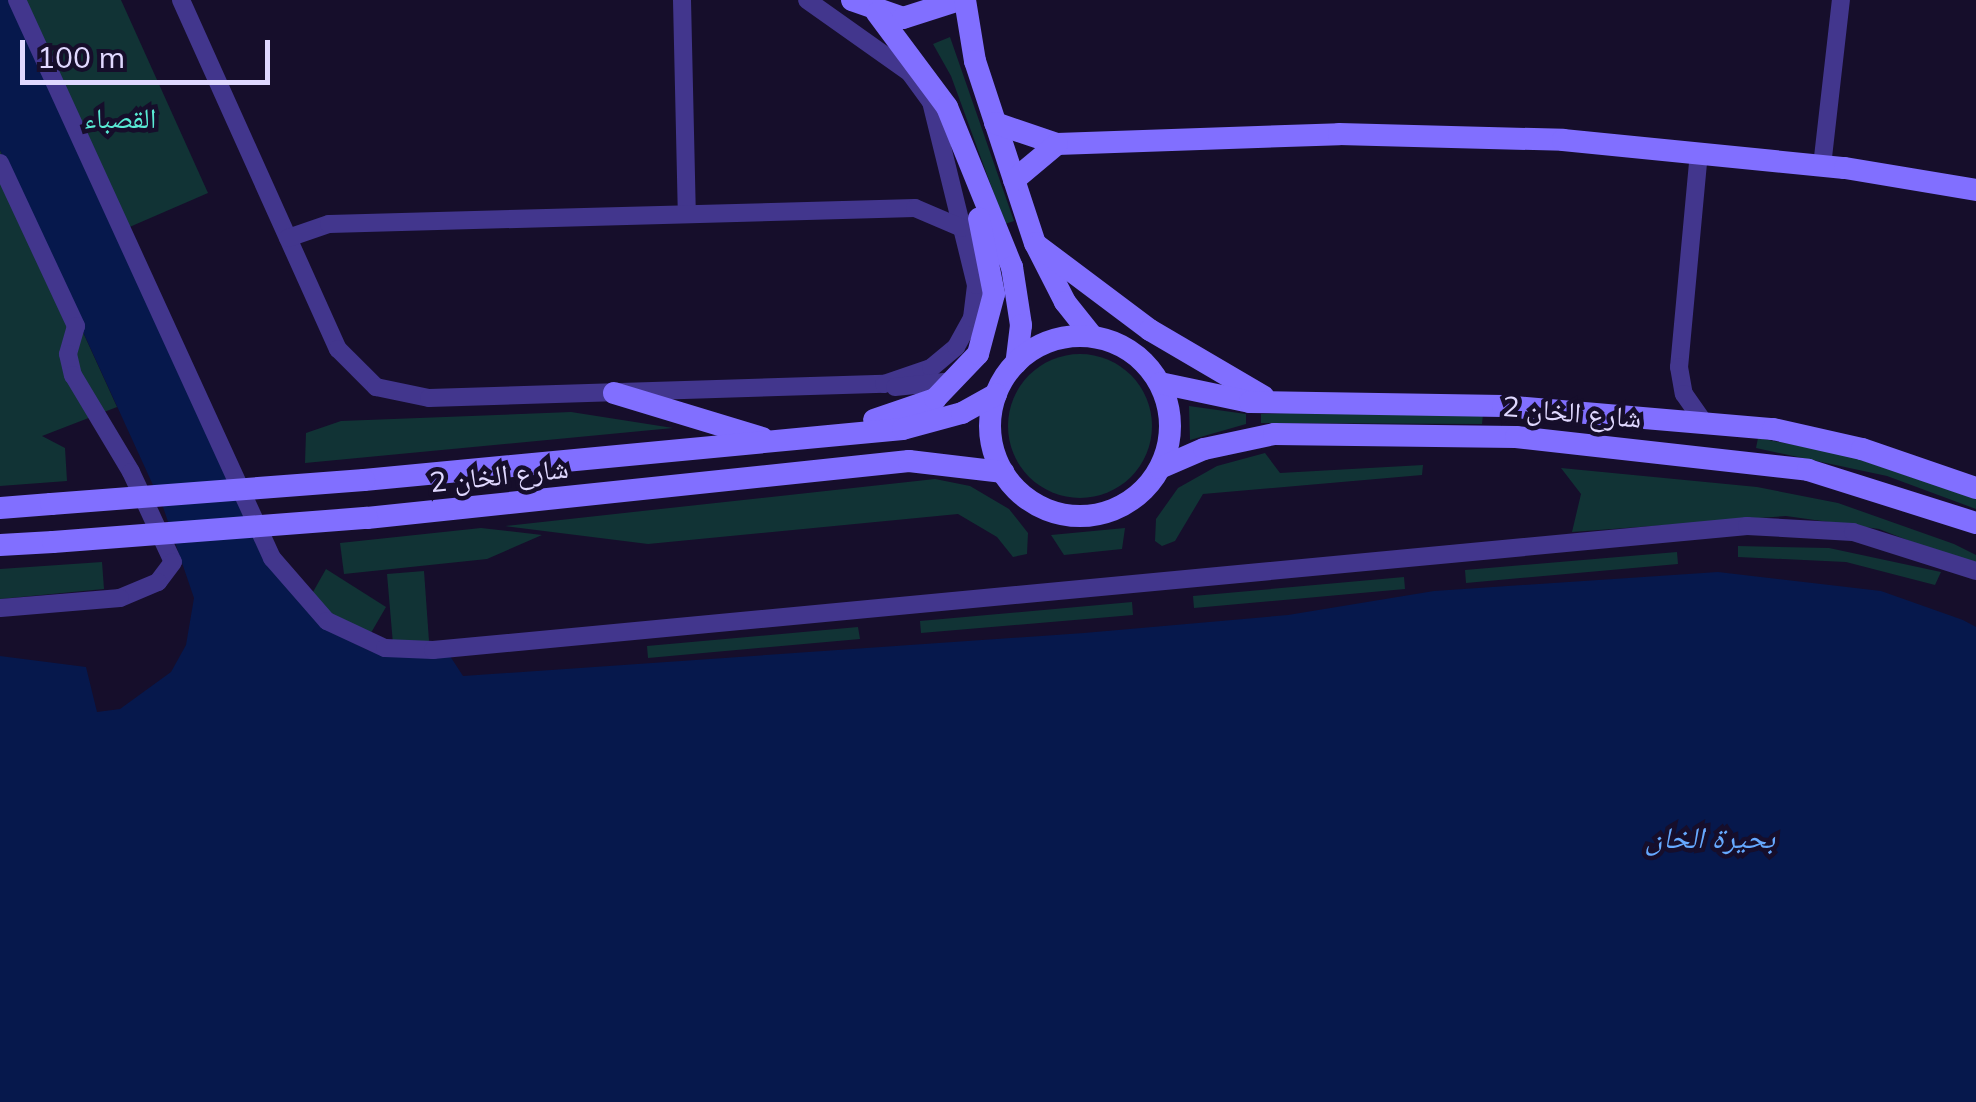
<!DOCTYPE html>
<meta charset="utf-8">
<style>
body{margin:0}
#map{position:relative;width:1976px;height:1102px;overflow:hidden;background:#160e2b;font-family:Mulish,"Noto Naskh Arabic",sans-serif}
div>[style]{position:absolute}
.green>*{inset:0;background:#113335}
.round{border-radius:50%}
.water>*{inset:0;background:#06184c}
.street>*{height:18px;margin:-9px;padding:0 9px;transform-origin:9px;border-radius:9px;background:#42368d}
.secondary>*{height:22px;margin:-11px;padding:0 11px;transform-origin:11px;border-radius:11px;background:#816fff}
.secondary>.ring{margin:-11px;padding:0;box-sizing:content-box;background:none;border:22px solid #816fff;border-radius:50%}
.secondary-bridge>*{height:22px;margin:-11px;padding:0 11px;transform-origin:11px;border-radius:11px;background:#816fff}
span{translate:-50% -50%;white-space:nowrap;text-align:center;line-height:1.15;-webkit-text-stroke:9px #160e2b;paint-order:stroke}
.park-label{font-size:28px;color:#59ead4}
.street-label{font-size:28px;color:#e0d8ff}
.water-label{font-size:30px;color:#66a9ff;font-style:italic}
.scale{position:absolute;left:20px;top:40px;width:250px;height:45px;box-sizing:border-box;border:5px solid #e0d8ff;border-top:0;padding-left:12px;font-size:30px;line-height:35px;white-space:nowrap;color:#e0d8ff;-webkit-text-stroke:8px #160e2b;paint-order:stroke}
</style>
<div id="map">
<div class="green">
<div style="clip-path:polygon(13px 0,121px 0,208px 193px,118px 232px)"></div>
<div style="clip-path:polygon(950px 37px,1014px 221px,1005px 224px,951px 76px,933px 44px)"></div>
<div style="clip-path:polygon(0 150px,117px 407px,42px 436px,65px 448px,67px 481px,0 486px)"></div>
<div class="round" style="left:1008px;top:354px;width:144px;height:144px"></div>
<div style="clip-path:polygon(1189px 406px,1246px 414px,1246px 424px,1190px 440px)"></div>
<div style="clip-path:polygon(571px 412px,673px 428px,305px 463px,306px 433px,341px 421px)"></div>
<div style="clip-path:polygon(1261px 414px,1316px 412px,1483px 414px,1482px 424px,1261px 423px)"></div>
<div style="clip-path:polygon(1758px 438px,1846px 455px,1976px 499px,1976px 509px,1887px 476px,1756px 448px)"></div>
<div style="clip-path:polygon(1265px 453px,1280px 473px,1423px 465px,1422px 475px,1203px 494px,1175px 541px,1162px 546px,1155px 541px,1156px 519px,1178px 488px,1217px 466px)"></div>
<div style="clip-path:polygon(1561px 468px,1757px 487px,1838px 503px,1954px 544px,1976px 555px,1976px 567px,1879px 529px,1786px 516px,1572px 532px,1581px 494px)"></div>
<div style="clip-path:polygon(935px 479px,970px 486px,1009px 509px,1028px 533px,1027px 554px,1013px 557px,997px 537px,958px 514px,648px 544px,505px 526px)"></div>
<div style="clip-path:polygon(481px 528px,542px 535px,487px 559px,344px 574px,340px 543px)"></div>
<div style="clip-path:polygon(1125px 528px,1122px 549px,1064px 555px,1051px 535px)"></div>
<div style="clip-path:polygon(1738px 546px,1829px 548px,1941px 572px,1935px 585px,1846px 562px,1738px 557px)"></div>
<div style="clip-path:polygon(1677px 552px,1678px 564px,1466px 583px,1465px 570px)"></div>
<div style="clip-path:polygon(102px 562px,104px 589px,0 599px,0 569px)"></div>
<div style="clip-path:polygon(326px 569px,386px 607px,368px 638px,309px 599px)"></div>
<div style="clip-path:polygon(424px 571px,429px 641px,393px 644px,387px 574px)"></div>
<div style="clip-path:polygon(1404px 577px,1405px 589px,1194px 608px,1193px 596px)"></div>
<div style="clip-path:polygon(1132px 602px,1133px 615px,921px 633px,920px 621px)"></div>
<div style="clip-path:polygon(858px 627px,860px 639px,648px 658px,647px 646px)"></div>
</div>
<div class="water">
<div style="clip-path:polygon(0 0,13px 0,273px 571px,325px 629px,372px 652px,450px 656px,463px 676px,1084px 633px,1288px 615px,1434px 591px,1718px 572px,1881px 591px,1963px 620px,1976px 627px,1976px 1102px,0 1102px,0 656px,86px 667px,97px 712px,120px 709px,171px 672px,186px 645px,194px 598px,163px 507px,0 150px)"></div>
</div>
<div class="street">
<div style="left:17px;top:0;width:614px;rotate:65.44deg"></div>
<div style="left:272px;top:558px;width:84px;rotate:48.9deg"></div>
<div style="left:327px;top:621px;width:64px;rotate:25deg"></div>
<div style="left:385px;top:648px;width:48px;rotate:2.4deg"></div>
<div style="left:433px;top:650px;width:1320px;rotate:-5.39deg"></div>
<div style="left:1747px;top:526px;width:106px;rotate:3.2deg"></div>
<div style="left:1853px;top:532px;width:129px;rotate:17.6deg"></div>
<div style="left:181px;top:0;width:383px;rotate:65.8deg"></div>
<div style="left:338px;top:349px;width:54px;rotate:45deg"></div>
<div style="left:376px;top:387px;width:54px;rotate:11.7deg"></div>
<div style="left:429px;top:398px;width:455px;rotate:-1.8deg"></div>
<div style="left:884px;top:384px;width:50px;rotate:-18.8deg"></div>
<div style="left:931px;top:368px;width:33px;rotate:-40deg"></div>
<div style="left:956px;top:347px;width:33px;rotate:-61deg"></div>
<div style="left:972px;top:318px;width:33px;rotate:-83deg"></div>
<div style="left:976px;top:285px;width:188px;rotate:-103.8deg"></div>
<div style="left:931px;top:102px;width:36px;rotate:-126deg"></div>
<div style="left:910px;top:73px;width:126px;rotate:-144.7deg"></div>
<div style="left:682px;top:0;width:214px;rotate:88.7deg"></div>
<div style="left:1699px;top:152px;width:216px;rotate:95.3deg"></div>
<div style="left:1679px;top:367px;width:27px;rotate:80deg"></div>
<div style="left:1684px;top:394px;width:32px;rotate:55deg"></div>
<div style="left:0;top:163px;width:180px;rotate:65deg"></div>
<div style="left:76px;top:326px;width:29px;rotate:106deg"></div>
<div style="left:68px;top:354px;width:22px;rotate:77deg"></div>
<div style="left:73px;top:375px;width:113px;rotate:59.1deg"></div>
<div style="left:131px;top:472px;width:99px;rotate:65deg"></div>
<div style="left:173px;top:562px;width:25px;rotate:127deg"></div>
<div style="left:158px;top:582px;width:41px;rotate:157.2deg"></div>
<div style="left:120px;top:598px;width:120px;rotate:175.2deg"></div>
<div style="left:1822px;top:166px;width:167px;rotate:-83.5deg"></div>
<div style="left:288px;top:238px;width:43px;rotate:-18.9deg"></div>
<div style="left:329px;top:224px;width:586px;rotate:-1.56deg"></div>
<div style="left:915px;top:208px;width:51px;rotate:23.1deg"></div>
<div style="left:895px;top:387px;width:59px;rotate:-5.8deg"></div>
</div>
<div class="secondary">
<div style="left:852px;top:0;width:54px;rotate:19.4deg"></div>
<div style="left:903px;top:18px;width:59px;rotate:-17.8deg"></div>
<div style="left:965px;top:0;width:62px;rotate:80.7deg"></div>
<div style="left:975px;top:61px;width:192px;rotate:71.8deg"></div>
<div style="left:1035px;top:243px;width:66px;rotate:63deg"></div>
<div style="left:1065px;top:302px;width:43px;rotate:51.5deg"></div>
<div style="left:877px;top:13px;width:117px;rotate:53.3deg"></div>
<div style="left:947px;top:107px;width:173px;rotate:67.9deg"></div>
<div style="left:1012px;top:267px;width:59px;rotate:81.2deg"></div>
<div style="left:1021px;top:325px;width:38px;rotate:97deg"></div>
<div style="left:995px;top:123px;width:65px;rotate:18.7deg"></div>
<div style="left:1057px;top:144px;width:282px;rotate:-2deg"></div>
<div style="left:1339px;top:134px;width:224px;rotate:1.5deg"></div>
<div style="left:1563px;top:140px;width:283px;rotate:5.7deg"></div>
<div style="left:1845px;top:168px;width:133px;rotate:9.5deg"></div>
<div style="left:1014px;top:180px;width:56px;rotate:-39.9deg"></div>
<div style="left:1038px;top:246px;width:140px;rotate:36.9deg"></div>
<div style="left:1150px;top:330px;width:132px;rotate:30.4deg"></div>
<div class="ring" style="left:990px;top:336px;width:158px;height:158px"></div>
<div style="left:1160px;top:383px;width:92px;rotate:11.9deg"></div>
<div style="left:1250px;top:402px;width:253px;rotate:0.9deg"></div>
<div style="left:1503px;top:406px;width:271px;rotate:4.9deg"></div>
<div style="left:1773px;top:429px;width:91px;rotate:12.7deg"></div>
<div style="left:1862px;top:449px;width:120px;rotate:18.9deg"></div>
<div style="left:614px;top:393px;width:155px;rotate:16.9deg"></div>
<div style="left:874px;top:420px;width:65px;rotate:-19deg"></div>
<div style="left:935px;top:399px;width:62px;rotate:-46.3deg"></div>
<div style="left:978px;top:354px;width:62px;rotate:-75.1deg"></div>
<div style="left:994px;top:294px;width:77px;rotate:-101.2deg"></div>
<div style="left:1160px;top:468px;width:48px;rotate:-23.4deg"></div>
<div style="left:1204px;top:449px;width:72px;rotate:-12.1deg"></div>
<div style="left:1274px;top:434px;width:242px;rotate:0.7deg"></div>
<div style="left:1516px;top:437px;width:294px;rotate:6.4deg"></div>
<div style="left:1808px;top:470px;width:176px;rotate:17.5deg"></div>
<div style="left:364px;top:480px;width:541px;rotate:-5.41deg"></div>
<div style="left:903px;top:429px;width:61px;rotate:-15.2deg"></div>
<div style="left:962px;top:413px;width:39px;rotate:-29deg"></div>
<div style="left:0;top:508px;width:51px;rotate:-4.5deg"></div>
<div style="left:367px;top:518px;width:545px;rotate:-6deg"></div>
<div style="left:909px;top:461px;width:95px;rotate:6.7deg"></div>
<div style="left:0;top:545px;width:53px;rotate:-3.2deg"></div>
</div>
<div class="secondary-bridge">
<div style="left:51px;top:504px;width:314px;rotate:-4.4deg"></div>
<div style="left:53px;top:542px;width:315px;rotate:-4.4deg"></div>
</div>
<div class="park-label">
<span style="left:120px;top:118px">القصباء</span>
</div>
<div class="street-label">
<span style="left:1572px;top:412px;rotate:5deg">شارع الخان 2</span>
<span style="left:499px;top:475px;rotate:-6deg">شارع الخان 2</span>
</div>
<div class="water-label">
<span style="left:1710px;top:837px">بحيرة الخان</span>
</div>
<div class="scale">100 m</div>
</div>
